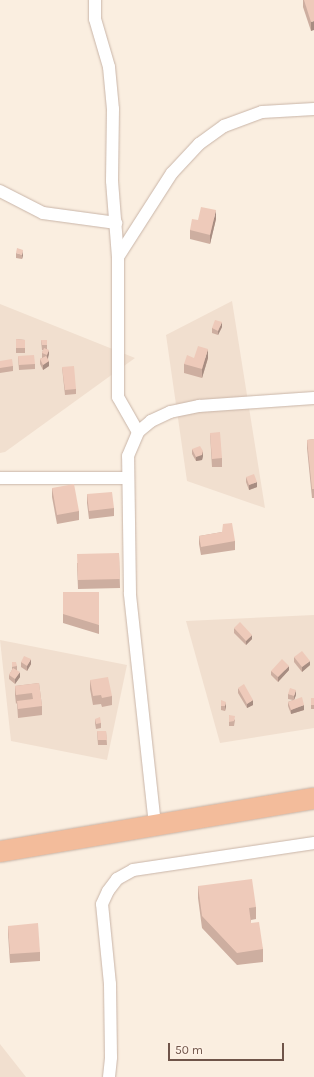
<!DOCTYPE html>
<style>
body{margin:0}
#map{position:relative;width:314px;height:1077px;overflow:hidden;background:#faeee0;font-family:Karla,sans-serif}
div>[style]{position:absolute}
.residential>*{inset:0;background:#f1dfcf}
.roads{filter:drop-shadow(0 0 1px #c9b5a8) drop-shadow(0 0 1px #c9b5a8)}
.minor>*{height:12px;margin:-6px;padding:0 6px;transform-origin:6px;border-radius:6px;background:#fff}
.trunk>*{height:21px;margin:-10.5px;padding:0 10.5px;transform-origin:10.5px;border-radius:10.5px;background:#f3bc9b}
.wall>*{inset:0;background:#cdaea0}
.shaded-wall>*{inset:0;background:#a78d82}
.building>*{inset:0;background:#eecaba}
span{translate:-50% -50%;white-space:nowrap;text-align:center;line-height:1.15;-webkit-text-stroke:3px #fef2e6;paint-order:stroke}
.scale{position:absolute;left:168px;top:1043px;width:116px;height:18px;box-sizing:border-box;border:2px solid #6f5449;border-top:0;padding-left:5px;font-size:12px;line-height:14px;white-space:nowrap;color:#6f5449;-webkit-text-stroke:3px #fef2e6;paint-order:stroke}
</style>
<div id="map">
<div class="residential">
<div style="clip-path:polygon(232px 301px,265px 508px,187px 481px,166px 335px)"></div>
<div style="clip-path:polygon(0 304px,135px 358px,5px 452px,0 453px)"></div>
<div style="clip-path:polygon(314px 615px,314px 728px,220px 743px,186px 621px)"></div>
<div style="clip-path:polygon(0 640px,127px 665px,107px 760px,11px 741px)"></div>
<div style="clip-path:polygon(0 1044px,26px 1077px,0 1077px)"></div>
</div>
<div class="roads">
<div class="minor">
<div style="left:95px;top:0;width:19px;rotate:90deg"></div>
<div style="left:95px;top:19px;width:50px;rotate:73.7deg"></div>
<div style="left:109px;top:67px;width:42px;rotate:84.6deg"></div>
<div style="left:113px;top:109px;width:72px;rotate:90.8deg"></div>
<div style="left:112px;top:181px;width:76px;rotate:85.5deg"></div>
<div style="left:118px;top:257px;width:140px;rotate:90deg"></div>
<div style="left:118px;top:397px;width:40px;rotate:60.3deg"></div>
<div style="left:0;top:191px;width:48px;rotate:27.1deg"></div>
<div style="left:43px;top:213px;width:74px;rotate:7.8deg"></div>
<div style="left:118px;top:257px;width:100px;rotate:-57.3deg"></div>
<div style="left:172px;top:173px;width:40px;rotate:-47deg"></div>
<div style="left:199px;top:144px;width:31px;rotate:-36deg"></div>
<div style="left:224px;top:126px;width:40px;rotate:-20.2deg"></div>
<div style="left:262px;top:112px;width:52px;rotate:-3.3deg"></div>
<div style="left:0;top:478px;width:128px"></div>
<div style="left:155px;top:825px;width:233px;rotate:-96.2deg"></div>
<div style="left:130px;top:593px;width:137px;rotate:-90.8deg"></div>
<div style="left:128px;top:456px;width:26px;rotate:-67deg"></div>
<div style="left:138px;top:432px;width:17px;rotate:-40deg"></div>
<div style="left:151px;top:421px;width:21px;rotate:-25deg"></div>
<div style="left:170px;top:412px;width:30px;rotate:-12deg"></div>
<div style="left:199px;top:406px;width:115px;rotate:-4deg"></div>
<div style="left:109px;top:1077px;width:20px;rotate:-84deg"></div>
<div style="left:111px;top:1057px;width:73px;rotate:-90.8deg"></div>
<div style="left:110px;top:984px;width:80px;rotate:-95.7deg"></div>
<div style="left:102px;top:904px;width:14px;rotate:-65deg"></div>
<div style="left:108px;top:891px;width:15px;rotate:-53deg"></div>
<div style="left:117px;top:879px;width:18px;rotate:-29deg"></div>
<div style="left:133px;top:870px;width:183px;rotate:-8.5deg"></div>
</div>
<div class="trunk">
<div style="left:0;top:851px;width:318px;rotate:-9.6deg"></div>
</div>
</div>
<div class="wall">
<div style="clip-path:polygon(303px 0,314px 0,311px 31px,303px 7px)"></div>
<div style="clip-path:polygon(216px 219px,210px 244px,190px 239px,190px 230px,198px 220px)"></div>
<div style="clip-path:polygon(16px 253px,23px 255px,22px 259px,16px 258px)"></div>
<div style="clip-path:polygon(222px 327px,218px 335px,212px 333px,212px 328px)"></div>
<div style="clip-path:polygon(16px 339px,25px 340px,25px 353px,16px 353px)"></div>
<div style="clip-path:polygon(41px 340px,47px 340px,47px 349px,49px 354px,48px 359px,49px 366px,43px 370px,40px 364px,40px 359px,42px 358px,42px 353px,43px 350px,42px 350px)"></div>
<div style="clip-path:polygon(18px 356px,35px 364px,35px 369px,19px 370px)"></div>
<div style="clip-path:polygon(194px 358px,208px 358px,202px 378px,184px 373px,184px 364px)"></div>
<div style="clip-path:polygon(0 361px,13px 366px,13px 371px,0 373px)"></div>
<div style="clip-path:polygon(62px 367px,76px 389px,76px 394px,65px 395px)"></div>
<div style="clip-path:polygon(210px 433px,222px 458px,222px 467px,212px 467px)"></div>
<div style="clip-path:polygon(314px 439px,314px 498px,312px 498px,307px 448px,307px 440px)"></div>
<div style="clip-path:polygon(192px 449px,203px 456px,202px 460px,196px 461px,192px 454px)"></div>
<div style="clip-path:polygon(246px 477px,257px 487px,249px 490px,246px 482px)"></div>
<div style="clip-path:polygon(52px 488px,79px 511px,79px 520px,57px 524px,52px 497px)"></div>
<div style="clip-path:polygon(87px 494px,114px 508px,114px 516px,89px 519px,87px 503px)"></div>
<div style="clip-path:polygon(222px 532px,235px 541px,235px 550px,201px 555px,199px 544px,199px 536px)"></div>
<div style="clip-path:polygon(119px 553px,120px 588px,78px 589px,77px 563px)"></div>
<div style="clip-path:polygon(63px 592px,99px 625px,99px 634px,63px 623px)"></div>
<div style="clip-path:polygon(234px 628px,252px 639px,246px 645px,234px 633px)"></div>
<div style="clip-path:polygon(294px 657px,310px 665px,302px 672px,294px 662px)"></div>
<div style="clip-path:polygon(12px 662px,17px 666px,17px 671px,20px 677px,15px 684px,9px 679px,9px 675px,12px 670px)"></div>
<div style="clip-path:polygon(21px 662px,31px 664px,27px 671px,21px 667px)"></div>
<div style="clip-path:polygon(289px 670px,278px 682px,271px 675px,271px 671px)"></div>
<div style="clip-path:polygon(90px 680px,112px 696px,112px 705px,102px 707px,101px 704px,93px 705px,90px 689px)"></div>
<div style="clip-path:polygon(39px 683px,42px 706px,42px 715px,18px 718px,17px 703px,16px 704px,15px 695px,15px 686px)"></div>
<div style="clip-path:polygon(238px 688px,253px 705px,247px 708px,238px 693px)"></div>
<div style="clip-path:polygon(288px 694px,296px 695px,294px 700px,304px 710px,291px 714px,288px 706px,288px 702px,293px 700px,288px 699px)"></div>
<div style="clip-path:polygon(311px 698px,314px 698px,314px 709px,311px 709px)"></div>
<div style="clip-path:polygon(221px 706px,226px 706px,225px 711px,221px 710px)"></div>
<div style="clip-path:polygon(229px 715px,235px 720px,234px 726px,229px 726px)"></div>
<div style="clip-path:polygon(95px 719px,101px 723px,101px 728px,96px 729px,95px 723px)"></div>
<div style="clip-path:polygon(97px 731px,106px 731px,107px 745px,98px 745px)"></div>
<div style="clip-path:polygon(198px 886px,256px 907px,256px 919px,251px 920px,251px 923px,263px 949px,263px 962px,237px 965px,202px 928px,198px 898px)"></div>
<div style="clip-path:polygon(8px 926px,40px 952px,40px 961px,10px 963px,8px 934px)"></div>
</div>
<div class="shaded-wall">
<div style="clip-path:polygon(314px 21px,314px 30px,311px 31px,311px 22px)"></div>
<div style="clip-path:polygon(216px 210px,216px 219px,210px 244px,210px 235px)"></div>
<div style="clip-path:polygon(23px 250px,23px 255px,22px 259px,22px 255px)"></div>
<div style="clip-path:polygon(222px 322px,222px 327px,218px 335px,218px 331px)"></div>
<div style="clip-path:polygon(208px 349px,208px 358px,202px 378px,202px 369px)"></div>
<div style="clip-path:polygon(49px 350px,49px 354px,47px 360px,47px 355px)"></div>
<div style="clip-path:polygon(49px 361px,49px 366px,43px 370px,43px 365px)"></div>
<div style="clip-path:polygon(203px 451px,203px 456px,202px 460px,196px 461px,196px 457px)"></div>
<div style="clip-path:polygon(257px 482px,257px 487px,249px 490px,249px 485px)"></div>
<div style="clip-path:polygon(252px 635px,252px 639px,246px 645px,246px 641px)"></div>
<div style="clip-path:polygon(31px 659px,31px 664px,27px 671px,27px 666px)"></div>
<div style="clip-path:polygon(310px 661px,310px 665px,302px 672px,302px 667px)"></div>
<div style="clip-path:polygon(289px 666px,289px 670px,278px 682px,278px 677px)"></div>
<div style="clip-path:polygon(20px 672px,20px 677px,15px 684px,15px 679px)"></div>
<div style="clip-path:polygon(296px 690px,296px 695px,294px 700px,294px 696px)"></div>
<div style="clip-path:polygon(253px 700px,253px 705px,247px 708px,247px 704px)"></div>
<div style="clip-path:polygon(226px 702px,226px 706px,225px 711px,225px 706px)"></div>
<div style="clip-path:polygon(304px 705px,304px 710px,291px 714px,291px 710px)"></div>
</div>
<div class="building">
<div style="clip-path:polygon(304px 0,314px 0,314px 21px,311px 22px)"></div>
<div style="clip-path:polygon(201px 207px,216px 210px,210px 235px,190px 230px,192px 219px,198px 220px)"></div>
<div style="clip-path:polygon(17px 248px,23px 250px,22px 255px,16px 253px)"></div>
<div style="clip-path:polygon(215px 320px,222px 322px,218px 331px,212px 328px)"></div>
<div style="clip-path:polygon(16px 339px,25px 340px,25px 348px,16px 348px)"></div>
<div style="clip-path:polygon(41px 340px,47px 340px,47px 345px,42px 345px)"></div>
<div style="clip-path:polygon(198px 346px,208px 349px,202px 369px,184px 364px,187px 355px,194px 358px)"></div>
<div style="clip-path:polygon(44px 348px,49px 350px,47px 355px,42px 353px)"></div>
<div style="clip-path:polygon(34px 355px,35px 364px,19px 365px,18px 356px)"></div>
<div style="clip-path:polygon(46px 356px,49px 361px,43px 365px,40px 359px)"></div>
<div style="clip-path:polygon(12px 359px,13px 366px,0 368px,0 361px)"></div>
<div style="clip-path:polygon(74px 366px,76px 389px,65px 390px,62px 367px)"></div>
<div style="clip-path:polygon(220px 432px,222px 458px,212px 459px,210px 433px)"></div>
<div style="clip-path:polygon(314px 439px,314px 489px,312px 489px,307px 440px)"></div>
<div style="clip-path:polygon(200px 446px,203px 451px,202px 455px,196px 457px,192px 449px)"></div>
<div style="clip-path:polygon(254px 474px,257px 482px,249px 485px,246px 477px)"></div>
<div style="clip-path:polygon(74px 484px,79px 511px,57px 515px,52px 488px)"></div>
<div style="clip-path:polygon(112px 492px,114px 508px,89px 511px,87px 494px)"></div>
<div style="clip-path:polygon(232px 523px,235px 541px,201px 547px,199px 536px,222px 532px,223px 524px)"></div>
<div style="clip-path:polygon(119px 553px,120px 579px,78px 580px,77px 554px)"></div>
<div style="clip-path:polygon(63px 592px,99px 592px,99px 625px,63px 614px)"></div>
<div style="clip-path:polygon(240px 622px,252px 635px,246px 641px,234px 628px)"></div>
<div style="clip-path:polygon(302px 651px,310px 661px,302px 667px,294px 657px)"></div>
<div style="clip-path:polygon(24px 656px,31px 659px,27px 666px,21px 662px)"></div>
<div style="clip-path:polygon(282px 659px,289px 666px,278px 677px,271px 671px)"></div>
<div style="clip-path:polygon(12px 662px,16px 662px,17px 666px,12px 667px)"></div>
<div style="clip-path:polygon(13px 668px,20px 672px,15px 679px,9px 675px)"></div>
<div style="clip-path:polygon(108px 677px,112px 696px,102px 698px,101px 695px,93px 696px,90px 680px)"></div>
<div style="clip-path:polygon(39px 683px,42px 706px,18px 709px,17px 701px,33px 699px,32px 693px,16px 695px,15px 686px)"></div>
<div style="clip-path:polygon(244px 684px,253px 700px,247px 704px,238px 688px)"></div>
<div style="clip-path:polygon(290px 688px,296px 690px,294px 696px,288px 694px)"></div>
<div style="clip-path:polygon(302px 697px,304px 705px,291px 710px,288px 702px)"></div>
<div style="clip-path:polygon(311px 698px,314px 698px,314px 705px,311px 705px)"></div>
<div style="clip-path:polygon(221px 700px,226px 702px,225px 706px,221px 706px)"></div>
<div style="clip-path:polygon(229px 715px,235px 716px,234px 721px,229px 722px)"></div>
<div style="clip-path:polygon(100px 717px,101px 723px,96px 724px,95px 719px)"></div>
<div style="clip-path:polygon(97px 731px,106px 731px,107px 740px,98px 740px)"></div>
<div style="clip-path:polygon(252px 879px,256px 907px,249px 908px,251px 923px,259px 922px,263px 949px,237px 953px,202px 916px,198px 886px)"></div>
<div style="clip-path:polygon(38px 923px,40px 952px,10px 954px,8px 926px)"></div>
</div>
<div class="scale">50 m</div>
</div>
